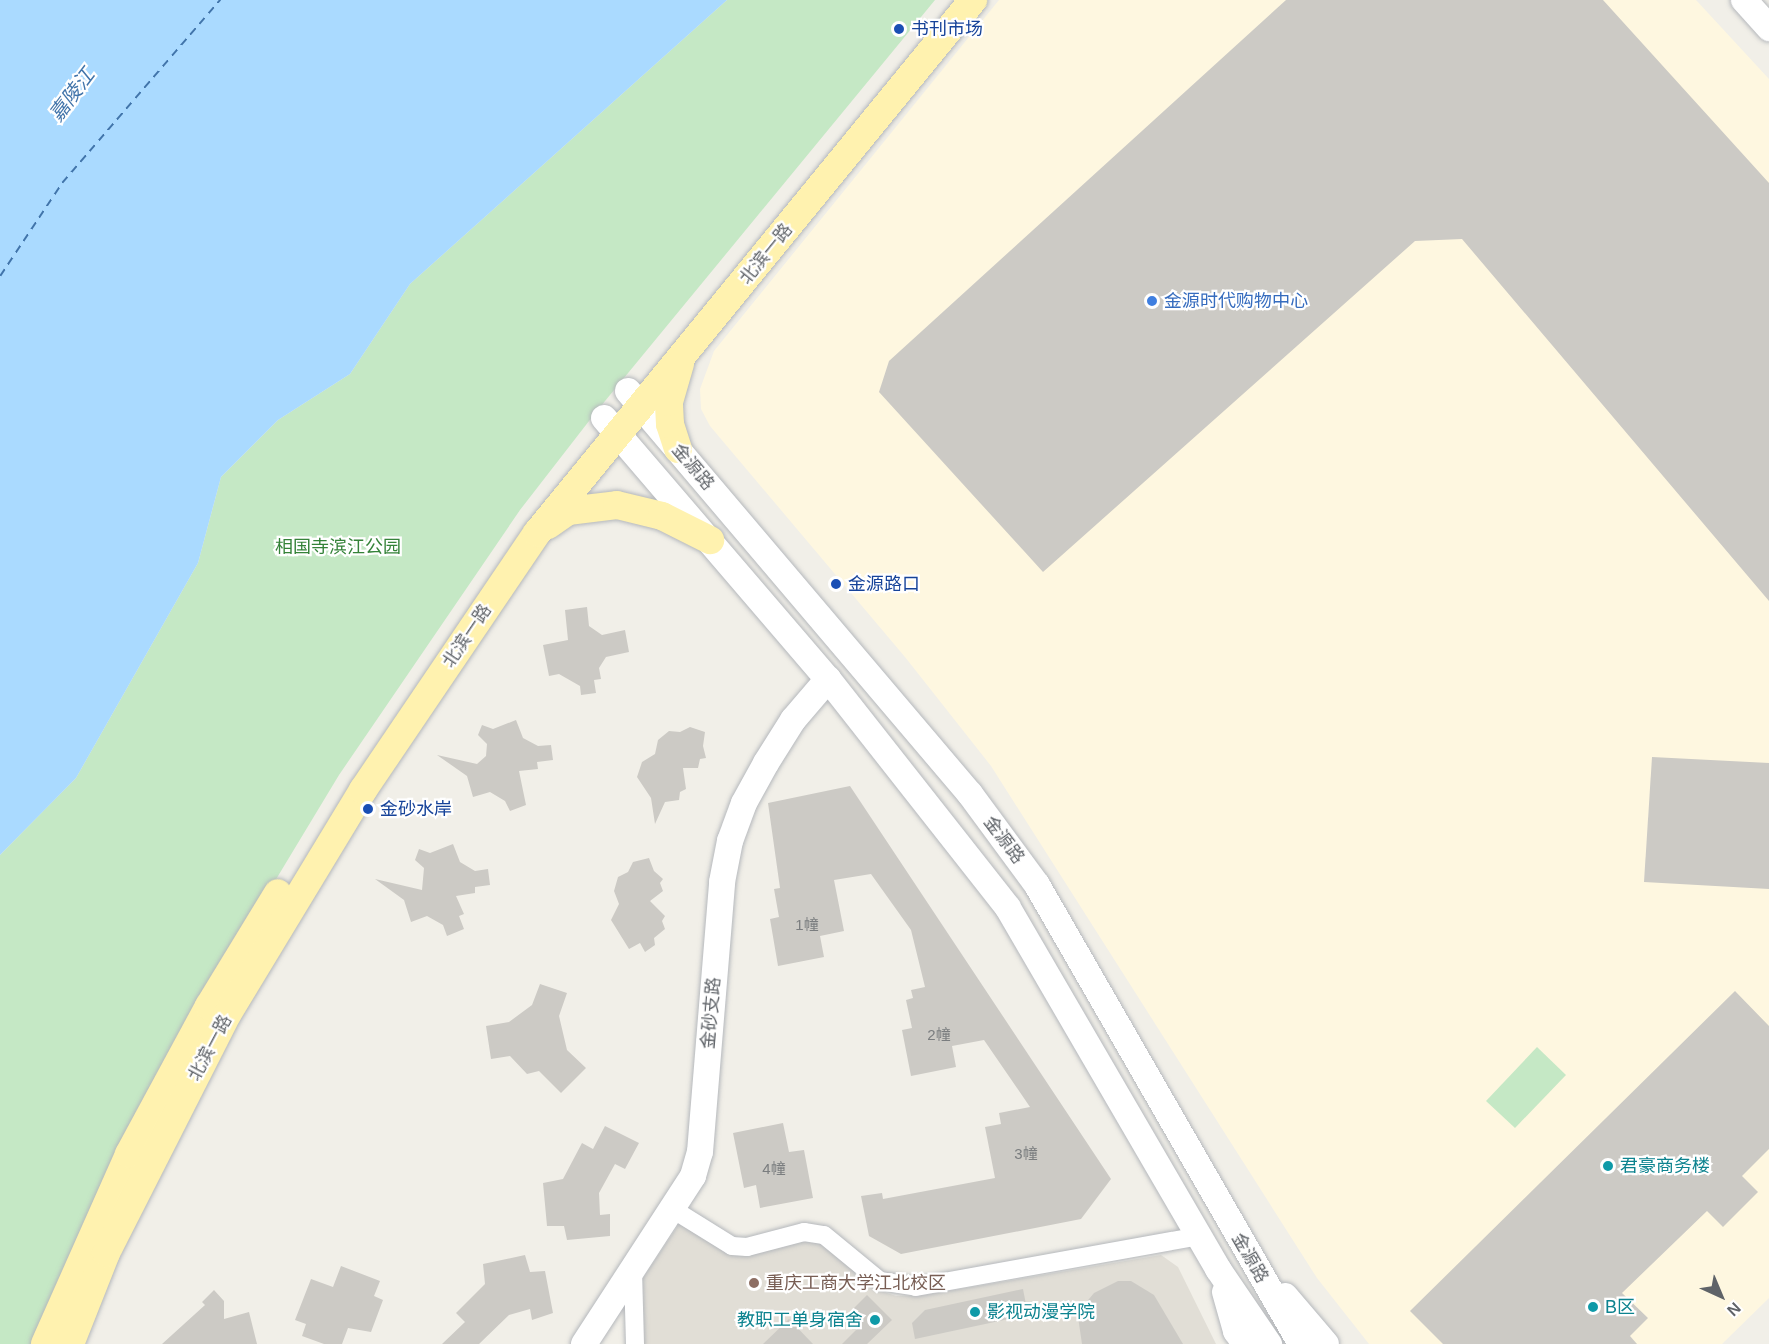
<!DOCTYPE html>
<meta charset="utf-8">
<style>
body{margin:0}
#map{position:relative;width:1769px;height:1344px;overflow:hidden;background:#f1efe8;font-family:Arial,"Noto Sans SC",sans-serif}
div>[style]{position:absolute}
.commercial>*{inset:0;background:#fef7e0}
.education>*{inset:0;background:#e1ded6}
.green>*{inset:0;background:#c5e8c5}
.water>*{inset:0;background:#aadaff}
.ferry>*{height:1.5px;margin-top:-0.75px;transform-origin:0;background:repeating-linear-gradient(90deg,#4174aa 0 8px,transparent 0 14px)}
.building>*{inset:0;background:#cccac5}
.roads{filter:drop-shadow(0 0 2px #b5b8bc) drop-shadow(0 0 2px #b5b8bc)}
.street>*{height:18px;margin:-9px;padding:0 9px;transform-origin:9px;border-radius:9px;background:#fff}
.secondary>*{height:26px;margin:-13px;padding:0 13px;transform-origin:13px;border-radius:13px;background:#fff}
.primary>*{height:28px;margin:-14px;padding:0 14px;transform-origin:14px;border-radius:14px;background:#fff2af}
.dots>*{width:16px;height:16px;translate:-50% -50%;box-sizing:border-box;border:3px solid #fff;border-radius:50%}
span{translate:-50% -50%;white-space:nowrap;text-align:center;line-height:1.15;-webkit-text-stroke:4.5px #fff;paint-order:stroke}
.number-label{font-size:15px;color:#7a7d7f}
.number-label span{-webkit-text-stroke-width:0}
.transit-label{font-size:18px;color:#164399}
.left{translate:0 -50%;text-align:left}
.street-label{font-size:18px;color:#5f6368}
.shop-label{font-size:18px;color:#366cbe}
.park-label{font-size:18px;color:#348238}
.culture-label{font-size:18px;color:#0d838f}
.right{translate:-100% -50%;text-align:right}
.education-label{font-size:18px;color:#785e54}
.water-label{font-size:20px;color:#4174aa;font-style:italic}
.north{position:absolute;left:1691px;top:1266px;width:60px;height:60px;-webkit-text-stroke:4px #fff;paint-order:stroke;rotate:136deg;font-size:16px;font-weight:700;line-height:24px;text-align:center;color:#5f6368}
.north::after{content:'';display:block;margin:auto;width:21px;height:27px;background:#5f6368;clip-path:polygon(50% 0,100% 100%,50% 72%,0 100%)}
</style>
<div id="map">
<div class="commercial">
<div style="clip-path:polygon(999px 0,1696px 0,1769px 79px,1769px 1298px,1722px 1344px,1369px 1344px,1317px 1278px,991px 766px,905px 657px,710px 426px,701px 409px,700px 389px,714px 351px)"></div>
</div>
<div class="education">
<div style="clip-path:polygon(679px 1224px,729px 1253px,802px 1240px,821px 1244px,846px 1260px,869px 1287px,896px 1296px,924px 1295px,1161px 1255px,1178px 1267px,1216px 1344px,644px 1344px,643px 1278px)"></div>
</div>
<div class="green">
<div style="clip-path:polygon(727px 0,935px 0,596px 412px,520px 510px,339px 775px,202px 1002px,34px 1344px,0 1344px,0 855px,76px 778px,198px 563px,221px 477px,278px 420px,350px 374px,410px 284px)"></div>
<div style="clip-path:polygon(1537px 1047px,1566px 1075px,1515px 1128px,1486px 1101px)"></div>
</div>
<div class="water">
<div style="clip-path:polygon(0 0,727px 0,410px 284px,350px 374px,278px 420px,221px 477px,198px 563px,76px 778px,0 855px)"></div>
</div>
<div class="ferry">
<div style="left:0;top:276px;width:112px;rotate:-56.3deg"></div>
<div style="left:62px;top:183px;width:242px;rotate:-49.2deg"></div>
</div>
<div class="building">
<div style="clip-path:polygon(1286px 0,1603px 0,1769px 183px,1769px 601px,1462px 239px,1415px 241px,1043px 572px,879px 392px,889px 361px)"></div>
<div style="clip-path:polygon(587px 607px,589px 626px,602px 635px,625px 630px,629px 652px,606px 657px,599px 668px,601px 679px,594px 680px,596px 693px,581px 695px,580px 686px,559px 674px,549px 676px,543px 645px,568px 640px,565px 610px)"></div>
<div style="clip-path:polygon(516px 720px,523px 738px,538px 746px,551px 745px,553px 760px,537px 762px,538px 769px,519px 771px,526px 805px,510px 811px,505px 801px,490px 792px,473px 797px,467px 776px,437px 755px,477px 764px,486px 756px,487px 744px,478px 735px,482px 725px,493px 729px)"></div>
<div style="clip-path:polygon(690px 727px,705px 732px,703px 746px,706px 758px,700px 759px,698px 768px,683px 768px,686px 789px,680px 792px,679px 800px,665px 802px,655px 824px,651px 798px,637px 777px,642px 762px,655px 754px,658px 740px,669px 731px,680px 732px)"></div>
<div style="clip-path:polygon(1652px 757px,1769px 763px,1769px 889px,1644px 882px)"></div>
<div style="clip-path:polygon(850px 786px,1111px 1179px,1081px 1219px,901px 1254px,869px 1236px,861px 1196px,882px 1193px,883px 1199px,995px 1178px,985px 1127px,1001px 1124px,999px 1113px,1030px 1107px,984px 1040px,952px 1046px,956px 1067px,911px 1076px,902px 1030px,912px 1028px,906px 1000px,913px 998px,911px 990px,925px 987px,911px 930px,871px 874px,834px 880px,844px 931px,820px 936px,824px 957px,778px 966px,770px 919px,779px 917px,774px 889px,780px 888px,768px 803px)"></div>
<div style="clip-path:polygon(453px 844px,460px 862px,475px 871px,488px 869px,490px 885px,475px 887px,475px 893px,456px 896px,464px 914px,459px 916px,464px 929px,447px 936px,443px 925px,427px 916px,411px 922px,404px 900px,375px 879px,422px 890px,424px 868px,415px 860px,419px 849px,430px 853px)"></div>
<div style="clip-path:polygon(649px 858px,654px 871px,663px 879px,660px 883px,663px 891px,650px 901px,665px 916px,662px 921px,665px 929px,654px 938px,655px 945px,645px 952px,640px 943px,629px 949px,611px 920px,619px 904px,614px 891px,618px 877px,628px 872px,633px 862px)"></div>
<div style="clip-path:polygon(540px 984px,567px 993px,559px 1016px,567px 1050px,586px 1068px,561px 1093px,539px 1071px,527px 1074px,510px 1056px,491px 1059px,486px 1026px,509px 1022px,532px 1005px)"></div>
<div style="clip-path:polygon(1735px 991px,1769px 1026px,1769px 1149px,1742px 1176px,1758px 1192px,1723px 1227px,1707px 1211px,1622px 1293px,1648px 1318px,1630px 1336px,1637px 1344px,1443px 1344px,1410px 1311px)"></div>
<div style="clip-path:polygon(783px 1123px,789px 1152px,804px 1150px,813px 1198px,760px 1208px,756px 1185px,744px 1188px,733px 1133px)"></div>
<div style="clip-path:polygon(605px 1126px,639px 1143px,625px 1169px,615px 1164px,599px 1193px,600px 1215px,610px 1214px,610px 1236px,567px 1240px,564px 1226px,547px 1226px,543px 1183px,563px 1179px,582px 1143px,593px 1149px)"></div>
<div style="clip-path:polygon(525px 1255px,530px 1272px,545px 1271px,553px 1313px,532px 1320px,530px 1309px,509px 1315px,479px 1344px,442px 1344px,465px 1322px,456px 1313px,485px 1284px,483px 1264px)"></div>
<div style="clip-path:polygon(341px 1266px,380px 1281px,374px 1296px,383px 1300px,371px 1332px,348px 1328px,342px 1344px,324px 1344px,302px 1336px,306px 1324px,295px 1320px,311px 1279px,333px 1287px)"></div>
<div style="clip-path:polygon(1118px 1281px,1131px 1281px,1154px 1295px,1183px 1344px,1082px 1344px,1078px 1317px,1084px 1305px,1094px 1293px)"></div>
<div style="clip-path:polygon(1023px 1289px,1028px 1315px,915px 1339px,912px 1323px,925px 1310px)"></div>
<div style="clip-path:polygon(214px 1290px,224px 1301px,224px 1319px,249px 1312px,257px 1344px,162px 1344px,205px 1305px,202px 1302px)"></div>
<div style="clip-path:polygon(867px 1295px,892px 1320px,867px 1344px,842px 1344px,862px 1324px,850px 1312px)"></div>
<div style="clip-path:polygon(789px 1319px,813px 1344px,763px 1344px)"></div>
</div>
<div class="roads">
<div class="street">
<div style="left:674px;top:1210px;width:68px;rotate:31.8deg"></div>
<div style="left:732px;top:1246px;width:15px;rotate:4deg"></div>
<div style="left:747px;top:1247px;width:59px;rotate:-14.7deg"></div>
<div style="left:804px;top:1232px;width:20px;rotate:9deg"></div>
<div style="left:824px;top:1235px;width:72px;rotate:39.4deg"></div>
<div style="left:880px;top:1281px;width:36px;rotate:9deg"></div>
<div style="left:916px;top:1287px;width:289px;rotate:-10.2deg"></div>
<div style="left:633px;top:1272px;width:72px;rotate:88.4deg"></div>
</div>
<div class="secondary">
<div style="left:1744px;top:0;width:38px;rotate:48deg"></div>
<div style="left:628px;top:391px;width:529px;rotate:49.68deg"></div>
<div style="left:970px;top:794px;width:113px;rotate:53.6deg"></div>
<div style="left:1037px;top:885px;width:530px;rotate:60.09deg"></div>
<div style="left:604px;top:418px;width:344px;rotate:49.4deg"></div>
<div style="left:828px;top:679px;width:291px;rotate:51.8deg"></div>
<div style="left:1008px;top:908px;width:418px;rotate:59.8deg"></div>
<div style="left:1218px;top:1269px;width:91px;rotate:55.8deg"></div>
<div style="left:1225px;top:1292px;width:41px;rotate:74.2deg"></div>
<div style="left:1236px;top:1331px;width:16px;rotate:55deg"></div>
<div style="left:1285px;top:1296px;width:63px;rotate:49.5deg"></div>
<div style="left:584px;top:1344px;width:200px;rotate:-57deg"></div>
<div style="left:693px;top:1176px;width:25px;rotate:-74deg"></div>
<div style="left:700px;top:1152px;width:271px;rotate:-85.3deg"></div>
<div style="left:722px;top:882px;width:42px;rotate:-79deg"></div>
<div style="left:730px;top:841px;width:40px;rotate:-69.8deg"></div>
<div style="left:744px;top:803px;width:46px;rotate:-61.2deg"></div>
<div style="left:766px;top:763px;width:51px;rotate:-57.9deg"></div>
<div style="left:793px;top:720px;width:54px;rotate:-49.5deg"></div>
</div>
<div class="primary">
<div style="left:678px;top:449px;width:26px;rotate:-108deg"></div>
<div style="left:670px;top:424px;width:22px;rotate:-93deg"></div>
<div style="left:669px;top:402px;width:40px;rotate:-74deg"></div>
<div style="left:548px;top:525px;width:24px;rotate:-35deg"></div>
<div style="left:568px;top:511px;width:49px;rotate:-7deg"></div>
<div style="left:617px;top:505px;width:46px;rotate:13.7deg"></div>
<div style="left:662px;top:516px;width:54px;rotate:26.6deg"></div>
<div style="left:45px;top:1344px;width:208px;rotate:-66.1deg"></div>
<div style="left:129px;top:1154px;width:168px;rotate:-61.6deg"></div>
<div style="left:209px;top:1006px;width:132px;rotate:-58.6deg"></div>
<div style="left:70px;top:1344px;width:98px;rotate:-68.4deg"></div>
<div style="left:106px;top:1253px;width:269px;rotate:-63.1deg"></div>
<div style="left:228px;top:1013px;width:261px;rotate:-58.8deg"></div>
<div style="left:363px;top:790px;width:310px;rotate:-55.9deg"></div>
<div style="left:537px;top:533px;width:689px;rotate:-50.72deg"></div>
</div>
</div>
<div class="dots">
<div style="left:899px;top:29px;background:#1a4fb4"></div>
<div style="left:1152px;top:301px;background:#3f7fe0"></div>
<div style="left:836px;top:584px;background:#1a4fb4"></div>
<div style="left:368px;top:809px;background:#1a4fb4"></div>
<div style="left:1608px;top:1166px;background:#0f9aa8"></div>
<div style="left:754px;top:1283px;background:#8d6e63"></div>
<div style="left:1593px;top:1307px;background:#0f9aa8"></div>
<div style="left:975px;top:1312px;background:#0f9aa8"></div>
<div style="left:875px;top:1320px;background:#0f9aa8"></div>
</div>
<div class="number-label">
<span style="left:807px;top:925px">1幢</span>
<span style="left:939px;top:1035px">2幢</span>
<span style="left:1026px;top:1154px">3幢</span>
<span style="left:774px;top:1169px">4幢</span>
</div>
<div class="transit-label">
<span class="left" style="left:911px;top:29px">书刊市场</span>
<span class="left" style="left:848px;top:584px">金源路口</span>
<span class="left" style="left:380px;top:809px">金砂水岸</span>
</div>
<div class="street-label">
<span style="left:766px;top:254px;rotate:-51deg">北滨一路</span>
<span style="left:693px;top:467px;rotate:50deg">金源路</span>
<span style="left:467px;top:636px;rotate:-56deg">北滨一路</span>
<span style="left:1004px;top:840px;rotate:53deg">金源路</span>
<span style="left:711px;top:1013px;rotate:-85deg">金砂支路</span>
<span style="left:210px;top:1048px;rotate:-62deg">北滨一路</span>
<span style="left:1250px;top:1258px;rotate:60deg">金源路</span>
</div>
<div class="shop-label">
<span class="left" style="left:1164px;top:301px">金源时代购物中心</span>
</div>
<div class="park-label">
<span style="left:338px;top:547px">相国寺滨江公园</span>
</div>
<div class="culture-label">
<span class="left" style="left:1620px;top:1166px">君豪商务楼</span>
<span class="left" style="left:1605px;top:1307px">B区</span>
<span class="left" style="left:987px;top:1312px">影视动漫学院</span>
<span class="right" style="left:863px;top:1320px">教职工单身宿舍</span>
</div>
<div class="education-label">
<span class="left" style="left:766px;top:1283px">重庆工商大学江北校区</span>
</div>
<div class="water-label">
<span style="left:72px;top:95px;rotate:-53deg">嘉陵江</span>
</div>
<div class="north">N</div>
</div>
